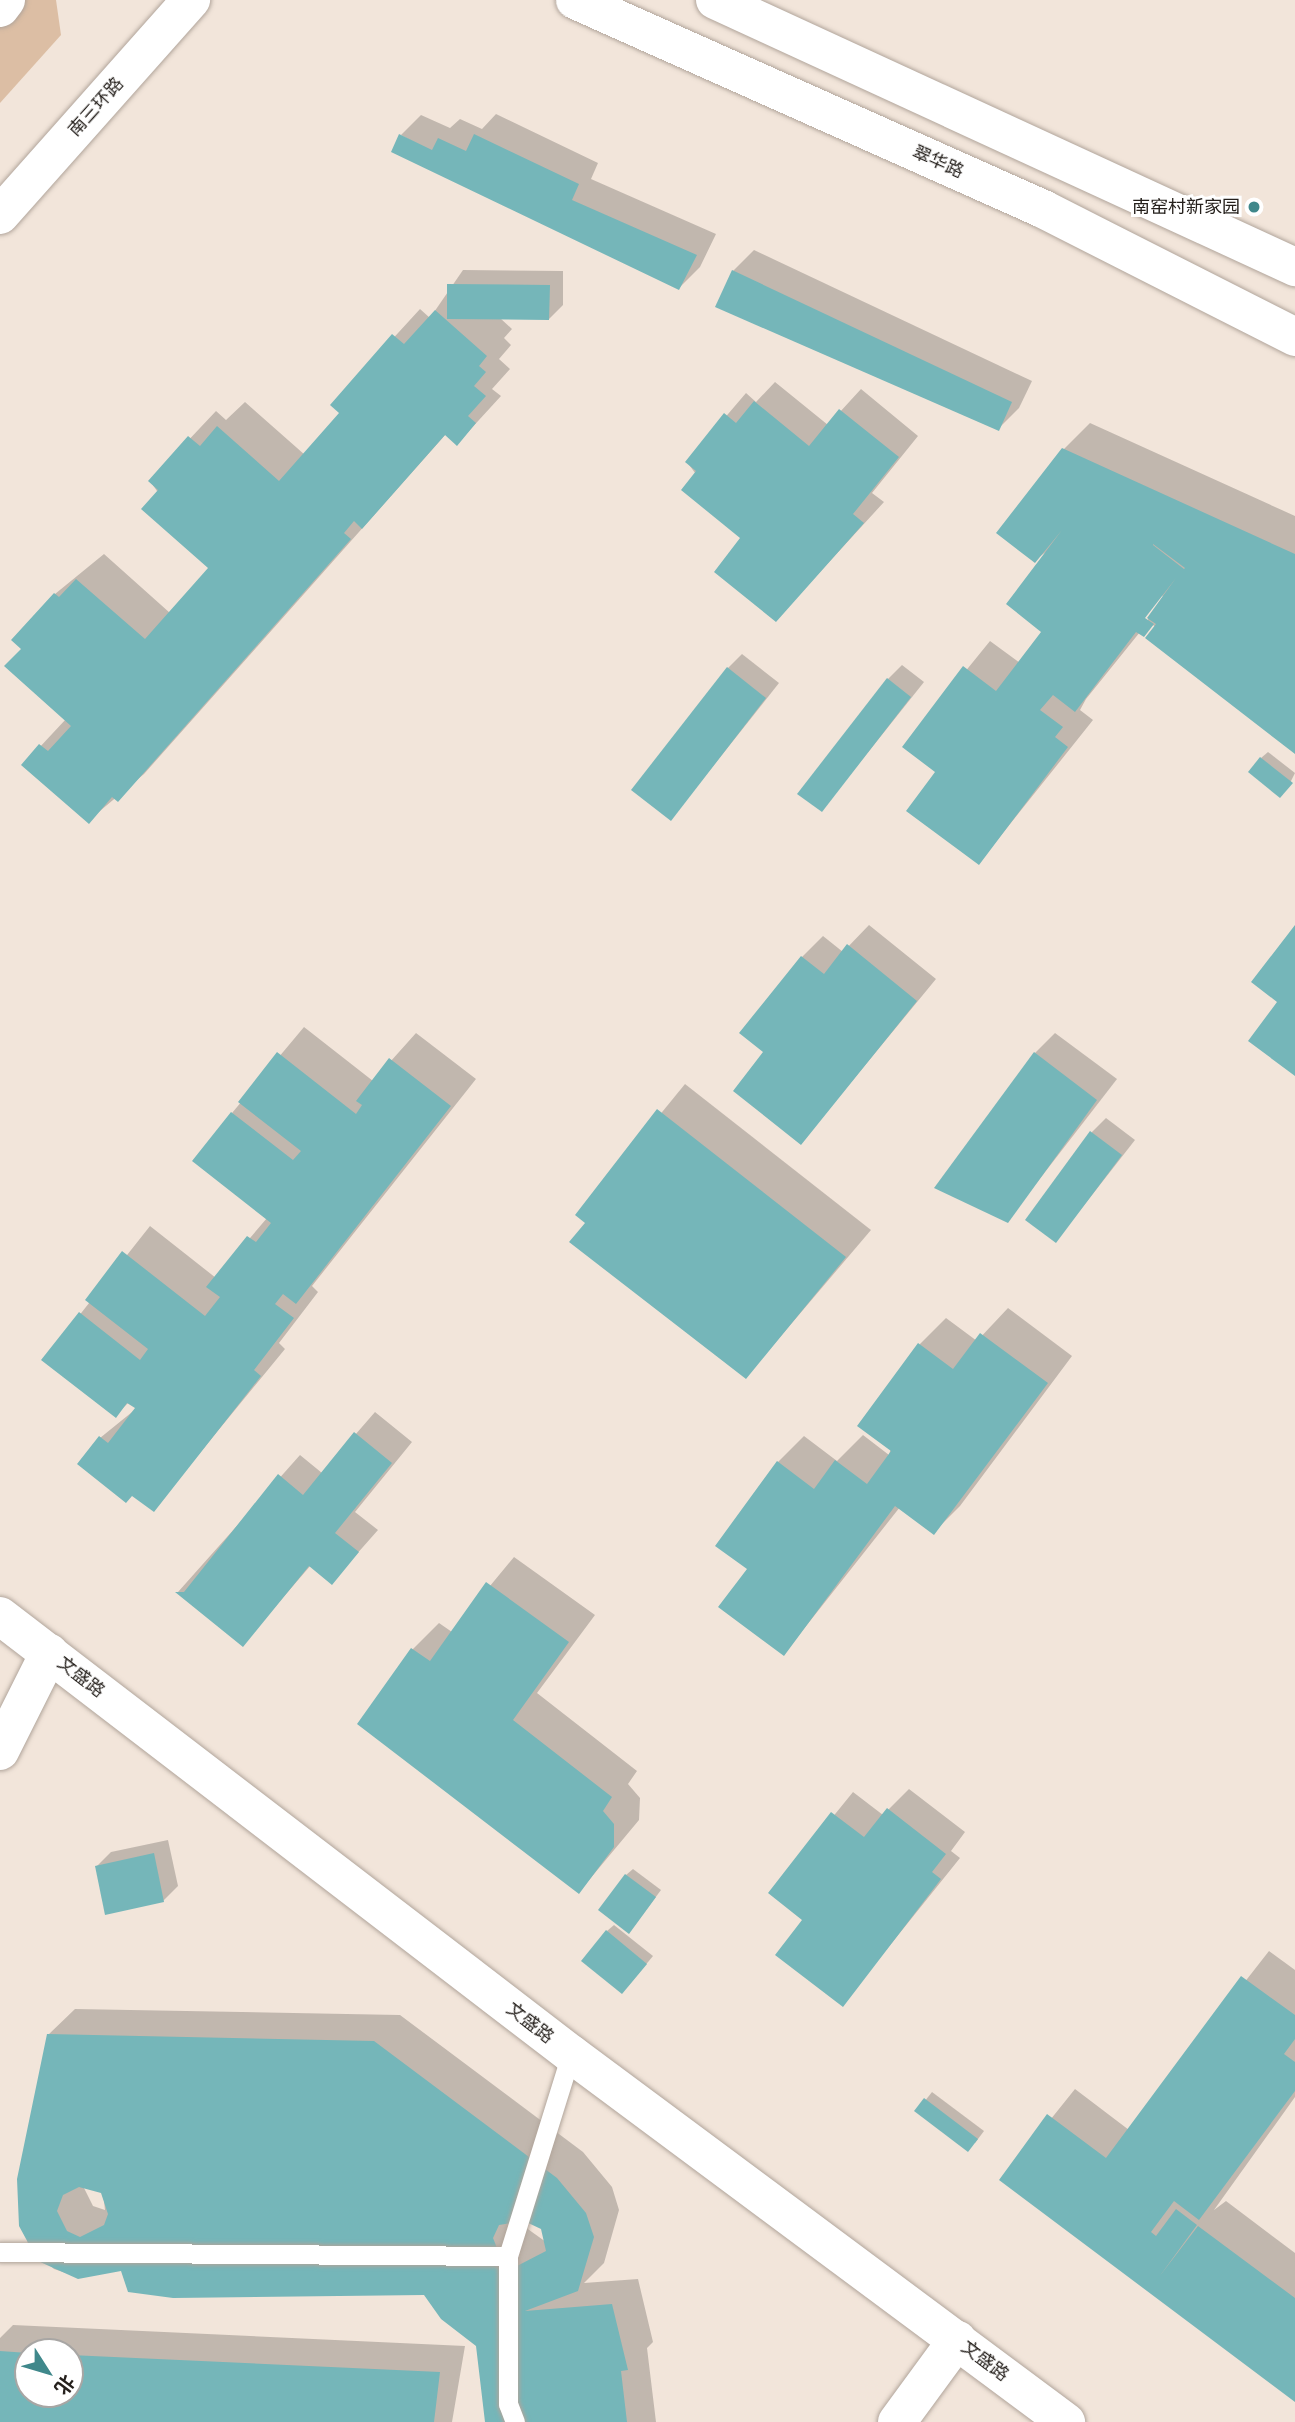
<!DOCTYPE html>
<meta charset="utf-8">
<style>
body{margin:0}
#map{position:relative;width:1295px;height:2422px;overflow:hidden;background:#f2e5da;font-family:Arial,"Noto Sans SC",sans-serif}
div>[style]{position:absolute}
.green>*{inset:0;background:#dcbea4}
.shadow>*{inset:0;background:#0003}
.building>*{inset:0;background:#75b6b9}
.roads{filter:drop-shadow(0 0 2px #b1a59b) drop-shadow(0 0 2px #b1a59b)}
.lane>*{height:19px;margin:-9.5px;padding:0 9.5px;transform-origin:9.5px;border-radius:9.5px;background:#fff}
.street>*{height:38px;margin:-19px;padding:0 19px;transform-origin:19px;border-radius:19px;background:#fff}
.secondary>*{height:38px;margin:-19px;padding:0 19px;transform-origin:19px;border-radius:19px;background:#fff}
.highway>*{height:38px;margin:-19px;padding:0 19px;transform-origin:19px;border-radius:19px;background:#fff}
.dots>*{width:19px;height:19px;translate:-50% -50%;box-sizing:border-box;border:4px solid #fff;border-radius:50%}
span{translate:-50% -50%;white-space:nowrap;text-align:center;line-height:1.15;-webkit-text-stroke:6px #fff;paint-order:stroke}
.street-label{font-size:18px;color:#25201c}
.poi-label{font-size:18px;color:#25201c}
.right{translate:-100% -50%;text-align:right}
.north{position:absolute;left:14px;top:2338px;width:70px;height:70px;box-sizing:border-box;background:#fff;border:2px solid #a8a6a4;border-radius:50%;rotate:127deg;font-size:19px;font-weight:700;line-height:28px;text-align:center;color:#25201c}
.north::after{content:'';display:block;margin:auto;width:24px;height:32px;background:#40888b;clip-path:polygon(50% 0,100% 100%,50% 72%,0 100%)}
</style>
<div id="map">
<div class="green">
<div style="clip-path:polygon(0 0,56px 0,61px 35px,0 103px)"></div>
</div>
<div class="shadow">
<div style="clip-path:polygon(496px 114px,598px 163px,591px 179px,716px 234px,700px 267px,679px 288px,401px 135px,421px 115px,450px 128px,460px 119px,482px 129px)"></div>
<div style="clip-path:polygon(754px 250px,1032px 381px,1019px 408px,998px 429px,717px 306px,733px 271px)"></div>
<div style="clip-path:polygon(463px 270px,563px 271px,563px 305px,549px 319px,500px 318px,512px 329px,504px 338px,511px 345px,499px 359px,510px 369px,492px 389px,501px 396px,457px 444px,446px 434px,144px 774px,88px 821px,24px 764px,66px 719px,23px 649px,55px 594px,104px 554px,170px 613px,210px 567px,150px 481px,216px 411px,226px 420px,245px 402px,305px 455px,342px 413px,332px 405px,420px 309px,430px 318px)"></div>
<div style="clip-path:polygon(775px 382px,828px 425px,861px 389px,918px 436px,872px 493px,884px 502px,776px 620px,743px 538px,687px 462px,746px 393px,756px 402px)"></div>
<div style="clip-path:polygon(evenodd,1090px 423px,1295px 516px,1295px 751px,1153px 625px,1140px 632px,1086px 699px,1080px 710px,1093px 720px,979px 863px,938px 772px,904px 747px,990px 641px,1020px 663px,1044px 631px,1050px 549px,1035px 560px,1064px 449px,1090px 423px,1161px 595px,1163px 596px,1147px 621px,1143px 618px,1161px 595px)"></div>
<div style="clip-path:polygon(742px 654px,779px 683px,671px 819px,728px 668px)"></div>
<div style="clip-path:polygon(902px 665px,924px 682px,822px 810px,888px 679px)"></div>
<div style="clip-path:polygon(1268px 752px,1295px 773px,1287px 789px,1261px 758px)"></div>
<div style="clip-path:polygon(869px 925px,936px 979px,801px 1143px,766px 1052px,802px 957px,823px 936px,843px 952px)"></div>
<div style="clip-path:polygon(304px 1027px,373px 1081px,416px 1033px,476px 1079px,312px 1286px,318px 1292px,279px 1343px,285px 1349px,153px 1510px,100px 1438px,137px 1408px,129px 1402px,115px 1416px,44px 1360px,150px 1226px,216px 1278px,267px 1218px,232px 1113px)"></div>
<div style="clip-path:polygon(1055px 1033px,1117px 1079px,1007px 1221px,1035px 1053px)"></div>
<div style="clip-path:polygon(685px 1084px,871px 1230px,746px 1377px,578px 1215px)"></div>
<div style="clip-path:polygon(1106px 1118px,1135px 1140px,1056px 1241px,1092px 1132px)"></div>
<div style="clip-path:polygon(1008px 1308px,1072px 1356px,960px 1506px,934px 1532px,900px 1507px,784px 1654px,749px 1569px,778px 1462px,804px 1436px,837px 1461px,863px 1435px,889px 1455px,920px 1344px,946px 1318px,977px 1341px)"></div>
<div style="clip-path:polygon(375px 1412px,412px 1442px,355px 1512px,378px 1530px,332px 1582px,311px 1565px,243px 1644px,178px 1592px,300px 1455px,322px 1473px)"></div>
<div style="clip-path:polygon(514px 1557px,595px 1615px,537px 1693px,637px 1771px,628px 1784px,640px 1798px,639px 1820px,579px 1892px,359px 1723px,413px 1649px,439px 1623px,452px 1632px)"></div>
<div style="clip-path:polygon(909px 1789px,965px 1832px,951px 1851px,960px 1858px,842px 2005px,805px 1919px,771px 1893px,853px 1792px,883px 1815px)"></div>
<div style="clip-path:polygon(168px 1840px,178px 1886px,163px 1901px,97px 1866px,111px 1852px)"></div>
<div style="clip-path:polygon(633px 1869px,661px 1890px,635px 1925px,626px 1875px)"></div>
<div style="clip-path:polygon(614px 1925px,653px 1956px,629px 1985px,607px 1931px)"></div>
<div style="clip-path:polygon(1269px 1951px,1295px 1970px,1295px 2097px,1214px 2210px,1226px 2201px,1295px 2253px,1295px 2400px,1002px 2180px,1075px 2089px,1129px 2130px)"></div>
<div style="clip-path:polygon(evenodd,75px 2009px,400px 2015px,583px 2152px,612px 2187px,619px 2210px,604px 2263px,584px 2283px,638px 2279px,653px 2342px,647px 2348px,656px 2422px,487px 2422px,477px 2345px,425px 2293px,122px 2269px,78px 2277px,54px 2269px,28px 2245px,19px 2179px,48px 2035px,75px 2009px,83px 2186px,103px 2192px,105px 2210px,93px 2206px,83px 2186px,75px 2009px,525px 2219px,542px 2227px,546px 2242px,525px 2227px,525px 2219px)"></div>
<div style="clip-path:polygon(932px 2092px,984px 2131px,975px 2143px,917px 2111px)"></div>
<div style="clip-path:polygon(evenodd,13px 2325px,465px 2346px,452px 2422px,0 2422px,0 2338px,13px 2325px,28px 2352px,70px 2352px,70px 2394px,28px 2394px,28px 2352px)"></div>
</div>
<div class="building">
<div style="clip-path:polygon(399px 134px,432px 150px,438px 138px,466px 151px,474px 134px,579px 184px,572px 200px,697px 255px,679px 290px,391px 152px)"></div>
<div style="clip-path:polygon(732px 270px,1012px 402px,999px 431px,715px 307px)"></div>
<div style="clip-path:polygon(447px 284px,550px 285px,549px 320px,447px 319px)"></div>
<div style="clip-path:polygon(435px 310px,487px 356px,479px 366px,486px 372px,474px 386px,486px 396px,468px 416px,476px 423px,457px 446px,445px 435px,362px 529px,354px 521px,344px 533px,351px 539px,118px 802px,112px 797px,89px 824px,21px 765px,39px 744px,48px 751px,71px 726px,4px 666px,21px 649px,11px 640px,54px 593px,59px 597px,76px 579px,145px 639px,208px 568px,141px 509px,158px 490px,148px 481px,188px 436px,200px 446px,217px 426px,279px 481px,339px 413px,330px 405px,392px 334px,404px 344px)"></div>
<div style="clip-path:polygon(754px 401px,809px 446px,839px 409px,899px 457px,853px 514px,864px 523px,776px 622px,714px 572px,740px 538px,681px 490px,696px 471px,685px 462px,724px 413px,736px 423px)"></div>
<div style="clip-path:polygon(evenodd,1062px 448px,1295px 554px,1295px 754px,1145px 638px,1156px 624px,1147px 618px,1176px 578px,1145px 618px,1154px 624px,1144px 637px,1136px 632px,1075px 712px,1053px 695px,1040px 710px,1063px 727px,1055px 737px,1068px 747px,979px 865px,906px 811px,935px 772px,902px 747px,963px 666px,996px 691px,1041px 632px,1006px 604px,1062px 530px,1035px 563px,996px 533px,1062px 448px,1153px 544px,1185px 568px,1184px 569px,1153px 545px,1153px 544px)"></div>
<div style="clip-path:polygon(727px 667px,766px 698px,671px 821px,631px 790px)"></div>
<div style="clip-path:polygon(887px 678px,911px 697px,822px 812px,797px 794px)"></div>
<div style="clip-path:polygon(1260px 757px,1293px 783px,1280px 798px,1248px 772px)"></div>
<div style="clip-path:polygon(1295px 925px,1295px 1076px,1248px 1041px,1277px 1002px,1251px 982px)"></div>
<div style="clip-path:polygon(847px 944px,917px 1001px,801px 1145px,733px 1091px,763px 1052px,739px 1033px,801px 956px,824px 974px)"></div>
<div style="clip-path:polygon(277px 1052px,356px 1114px,362px 1105px,356px 1101px,389px 1058px,451px 1106px,296px 1304px,283px 1294px,275px 1304px,294px 1318px,254px 1370px,261px 1376px,154px 1512px,132px 1496px,126px 1503px,77px 1464px,99px 1436px,108px 1443px,135px 1408px,127px 1403px,116px 1418px,41px 1360px,79px 1312px,140px 1360px,148px 1349px,85px 1300px,122px 1251px,205px 1316px,220px 1297px,206px 1287px,247px 1236px,256px 1242px,271px 1223px,192px 1161px,231px 1112px,293px 1160px,301px 1151px,238px 1102px)"></div>
<div style="clip-path:polygon(1034px 1052px,1097px 1100px,1008px 1223px,934px 1188px)"></div>
<div style="clip-path:polygon(657px 1109px,846px 1257px,746px 1379px,569px 1242px,585px 1223px,575px 1215px)"></div>
<div style="clip-path:polygon(1090px 1131px,1122px 1155px,1056px 1243px,1025px 1220px)"></div>
<div style="clip-path:polygon(980px 1333px,1048px 1383px,934px 1535px,895px 1506px,784px 1656px,718px 1607px,747px 1569px,715px 1546px,777px 1461px,814px 1489px,835px 1460px,867px 1484px,891px 1451px,857px 1426px,918px 1343px,953px 1369px)"></div>
<div style="clip-path:polygon(354px 1432px,392px 1463px,335px 1533px,359px 1552px,332px 1585px,309px 1566px,243px 1647px,175px 1592px,184px 1592px,278px 1474px,303px 1495px)"></div>
<div style="clip-path:polygon(486px 1582px,569px 1642px,513px 1720px,612px 1797px,603px 1811px,614px 1824px,614px 1847px,579px 1894px,357px 1724px,411px 1648px,430px 1661px)"></div>
<div style="clip-path:polygon(887px 1808px,946px 1854px,932px 1872px,941px 1879px,843px 2007px,775px 1955px,802px 1920px,768px 1893px,831px 1812px,864px 1837px)"></div>
<div style="clip-path:polygon(154px 1853px,164px 1902px,105px 1915px,95px 1866px)"></div>
<div style="clip-path:polygon(625px 1874px,656px 1897px,629px 1934px,598px 1910px)"></div>
<div style="clip-path:polygon(606px 1930px,647px 1964px,622px 1994px,581px 1961px)"></div>
<div style="clip-path:polygon(1241px 1976px,1295px 2015px,1295px 2039px,1284px 2054px,1295px 2062px,1295px 2091px,1199px 2220px,1174px 2201px,1151px 2232px,1156px 2236px,1176px 2209px,1197px 2225px,1159px 2277px,1198px 2226px,1295px 2298px,1295px 2402px,999px 2180px,1047px 2114px,1106px 2158px)"></div>
<div style="clip-path:polygon(evenodd,47px 2034px,374px 2041px,557px 2178px,586px 2213px,594px 2237px,578px 2291px,525px 2311px,612px 2304px,628px 2370px,621px 2371px,627px 2422px,485px 2422px,476px 2346px,441px 2319px,424px 2295px,173px 2298px,128px 2292px,121px 2271px,78px 2279px,38px 2261px,19px 2226px,17px 2179px,47px 2034px,79px 2187px,101px 2193px,108px 2214px,104px 2225px,80px 2237px,67px 2231px,57px 2211px,63px 2195px,79px 2187px,47px 2034px,524px 2221px,541px 2229px,546px 2251px,517px 2266px,499px 2253px,493px 2238px,499px 2225px,524px 2221px)"></div>
<div style="clip-path:polygon(924px 2098px,978px 2139px,968px 2152px,914px 2111px)"></div>
<div style="clip-path:polygon(0 2351px,28px 2353px,28px 2394px,70px 2394px,70px 2355px,440px 2372px,434px 2422px,0 2422px)"></div>
</div>
<div class="roads">
<div class="lane">
<div style="left:0;top:2252px;width:508px;rotate:0.45deg"></div>
<div style="left:515px;top:2422px;width:19px;rotate:-111deg"></div>
<div style="left:508px;top:2404px;width:148px;rotate:-90deg"></div>
<div style="left:508px;top:2256px;width:212px;rotate:-72.7deg"></div>
</div>
<div class="street">
<div style="left:0;top:1751px;width:110px;rotate:-63.4deg"></div>
</div>
<div class="secondary">
<div style="left:575px;top:0;width:513px;rotate:24.06deg"></div>
<div style="left:1043px;top:209px;width:283px;rotate:26.9deg"></div>
<div style="left:715px;top:0;width:639px;rotate:24.72deg"></div>
<div style="left:0;top:1616px;width:720px;rotate:37.49deg"></div>
<div style="left:571px;top:2054px;width:617px;rotate:36.63deg"></div>
<div style="left:897px;top:2422px;width:102px;rotate:-53.8deg"></div>
</div>
<div class="highway">
<div style="left:0;top:8px;width:10px;rotate:-53deg"></div>
<div style="left:0;top:215px;width:288px;rotate:-48.4deg"></div>
</div>
</div>
<div class="dots">
<div style="left:1254px;top:207px;background:#40888b"></div>
</div>
<div class="street-label">
<span style="left:96px;top:107px;rotate:-48deg">南三环路</span>
<span style="left:938px;top:162px;rotate:24deg">翠华路</span>
<span style="left:81px;top:1677px;rotate:38deg">文盛路</span>
<span style="left:530px;top:2023px;rotate:38deg">文盛路</span>
<span style="left:985px;top:2361px;rotate:37deg">文盛路</span>
</div>
<div class="poi-label">
<span class="right" style="left:1240px;top:207px">南窑村新家园</span>
</div>
<div class="north">北</div>
</div>
